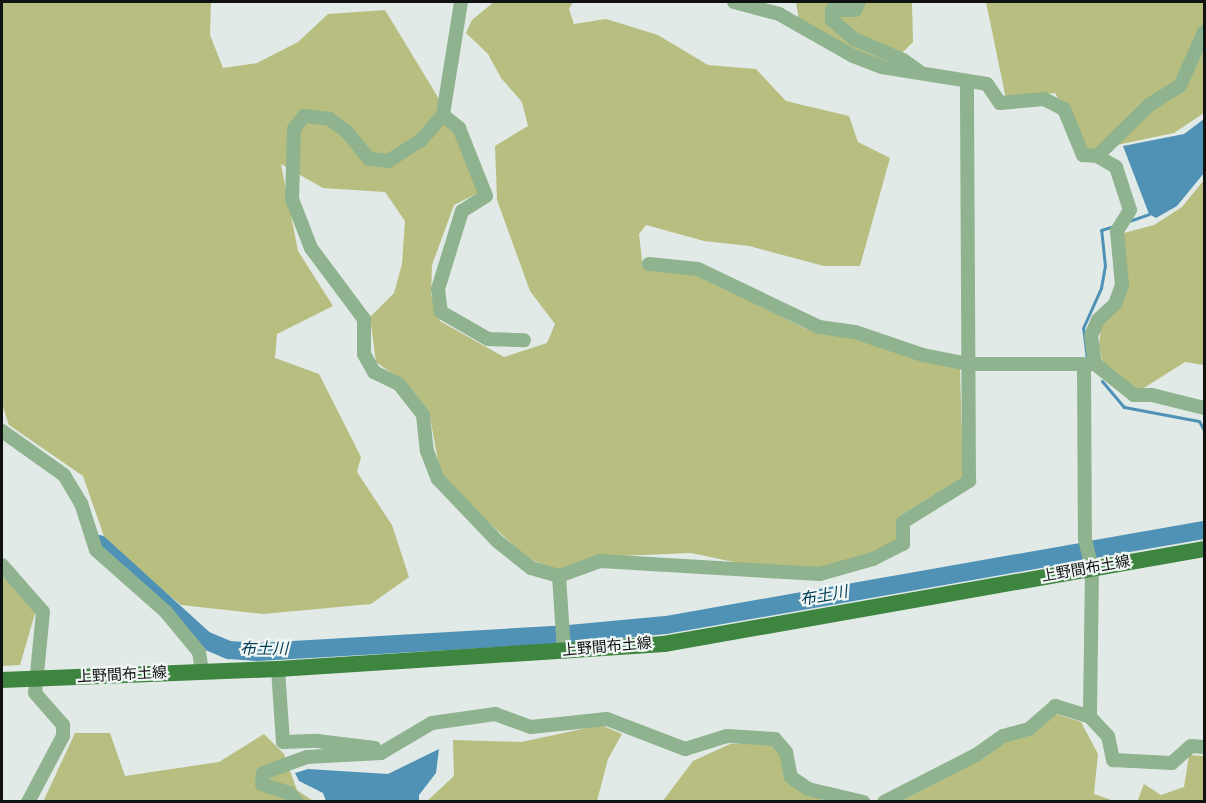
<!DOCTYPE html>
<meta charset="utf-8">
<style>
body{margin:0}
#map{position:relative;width:1206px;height:803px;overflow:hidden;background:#e2eae7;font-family:Overpass,"Noto Sans JP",sans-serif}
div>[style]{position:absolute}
.green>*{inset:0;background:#b7be80}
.water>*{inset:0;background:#4f92b6}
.stream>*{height:3px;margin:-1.5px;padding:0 1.5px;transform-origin:1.5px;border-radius:1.5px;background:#4f92b6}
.river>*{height:18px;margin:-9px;padding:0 9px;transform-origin:9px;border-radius:9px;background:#4f92b6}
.minor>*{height:14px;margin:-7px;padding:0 7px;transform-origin:7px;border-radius:7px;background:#8fb38e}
.major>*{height:16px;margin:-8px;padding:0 8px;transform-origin:8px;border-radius:8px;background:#3e8540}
span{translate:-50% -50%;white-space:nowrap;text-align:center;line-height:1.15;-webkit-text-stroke:4.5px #f0f7f4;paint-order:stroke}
.street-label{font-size:15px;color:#0f1211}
.water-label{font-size:16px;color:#003c55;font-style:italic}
.frame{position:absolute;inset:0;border:3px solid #0f1211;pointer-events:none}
</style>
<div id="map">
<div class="green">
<div style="clip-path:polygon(2px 2px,211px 2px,210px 35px,223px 68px,257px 63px,298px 42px,328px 14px,385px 10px,456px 127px,478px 193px,454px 205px,432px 265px,431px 294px,440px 321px,504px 357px,547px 343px,555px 324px,530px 291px,497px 200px,495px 146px,528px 126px,522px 102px,501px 78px,488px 54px,466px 33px,472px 20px,494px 2px,573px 2px,569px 9px,574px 24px,606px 19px,658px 35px,708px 65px,756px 69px,786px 101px,849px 116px,858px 142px,890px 158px,860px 266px,824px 266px,749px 246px,704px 241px,646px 225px,639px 234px,643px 268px,696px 274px,806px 329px,842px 334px,960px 369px,963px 477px,899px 516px,896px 542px,873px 555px,818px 569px,753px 566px,691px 553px,595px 557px,559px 571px,527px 558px,441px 478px,429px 411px,408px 385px,376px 362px,370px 317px,394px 293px,402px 264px,405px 221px,385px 192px,323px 188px,281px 164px,298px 251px,333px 306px,277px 334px,275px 358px,319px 374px,361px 457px,357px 472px,392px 525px,409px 577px,371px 604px,263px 614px,181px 605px,107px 545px,83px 476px,9px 425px,2px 404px)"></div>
<div style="clip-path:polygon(796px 2px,912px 2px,913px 42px,893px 62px,840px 52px,801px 33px)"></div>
<div style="clip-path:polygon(986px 2px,1204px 2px,1204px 113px,1174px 133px,1088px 151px,1055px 93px,1006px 99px)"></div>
<div style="clip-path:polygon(1204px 180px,1204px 365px,1185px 362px,1139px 391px,1103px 365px,1099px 346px,1101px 324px,1126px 292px,1120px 234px,1154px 225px,1182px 207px)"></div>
<div style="clip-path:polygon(2px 576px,36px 610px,20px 665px,2px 666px)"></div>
<div style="clip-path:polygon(1056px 714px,1081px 722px,1098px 754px,1094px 794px,1114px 801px,899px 802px,982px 759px,1006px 741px,1030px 736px)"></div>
<div style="clip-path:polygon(601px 725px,622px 734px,608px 759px,597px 801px,426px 802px,454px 776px,453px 740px,521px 742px)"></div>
<div style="clip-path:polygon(75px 733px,110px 733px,125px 776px,219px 762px,264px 734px,284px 754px,297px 790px,313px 801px,43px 802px)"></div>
<div style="clip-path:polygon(730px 744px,772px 744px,782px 757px,784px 778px,824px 801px,662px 802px,693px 761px)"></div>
<div style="clip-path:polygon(1189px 755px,1204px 756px,1204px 801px,1137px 802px,1144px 784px,1161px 795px,1184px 787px)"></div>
</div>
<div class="water">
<div style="clip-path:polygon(1204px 119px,1204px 173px,1177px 206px,1156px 218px,1149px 214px,1123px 146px,1184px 134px)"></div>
<div style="clip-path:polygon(439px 749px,436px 773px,419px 795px,419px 801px,326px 801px,323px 793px,299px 781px,295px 773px,308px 769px,388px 774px)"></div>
</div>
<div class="stream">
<div style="left:1129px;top:221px;width:21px;rotate:-19deg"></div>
<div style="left:1087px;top:359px;width:31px;rotate:-97deg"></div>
<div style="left:1083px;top:328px;width:44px;rotate:-65.8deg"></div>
<div style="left:1101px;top:288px;width:22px;rotate:-80deg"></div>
<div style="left:1105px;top:266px;width:36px;rotate:-96deg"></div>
<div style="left:1101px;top:230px;width:14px;rotate:-17deg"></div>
<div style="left:1102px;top:381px;width:34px;rotate:50deg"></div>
<div style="left:1124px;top:407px;width:76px;rotate:10.6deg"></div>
<div style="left:1199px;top:421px;width:10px;rotate:61deg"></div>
</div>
<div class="river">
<div style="left:99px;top:544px;width:143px;rotate:42.2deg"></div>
<div style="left:205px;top:640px;width:26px;rotate:23deg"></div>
<div style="left:229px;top:650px;width:29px;rotate:4deg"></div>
<div style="left:258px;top:652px;width:299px;rotate:-3.3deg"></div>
<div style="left:1095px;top:549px;width:111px;rotate:-9.9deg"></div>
<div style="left:569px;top:634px;width:97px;rotate:-5.3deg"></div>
<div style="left:666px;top:625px;width:419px;rotate:-10deg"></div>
</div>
<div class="minor">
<div style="left:461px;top:2px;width:114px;rotate:99.1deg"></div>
<div style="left:443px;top:115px;width:33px;rotate:131deg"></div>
<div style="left:421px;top:140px;width:38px;rotate:147deg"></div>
<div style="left:389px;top:161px;width:20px;rotate:-174deg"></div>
<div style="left:369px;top:159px;width:35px;rotate:-129deg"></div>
<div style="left:347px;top:132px;width:21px;rotate:-143deg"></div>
<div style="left:330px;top:119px;width:26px;rotate:-173deg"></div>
<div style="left:304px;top:116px;width:16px;rotate:128deg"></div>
<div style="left:294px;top:129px;width:70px;rotate:91.6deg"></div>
<div style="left:292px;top:199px;width:53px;rotate:68.8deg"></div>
<div style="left:311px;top:248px;width:89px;rotate:53.3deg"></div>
<div style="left:364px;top:319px;width:35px;rotate:90deg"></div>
<div style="left:364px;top:354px;width:21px;rotate:61deg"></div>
<div style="left:374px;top:372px;width:28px;rotate:26deg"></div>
<div style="left:399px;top:384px;width:39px;rotate:52deg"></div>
<div style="left:423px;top:415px;width:36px;rotate:84deg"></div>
<div style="left:427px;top:451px;width:30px;rotate:69deg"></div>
<div style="left:438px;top:479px;width:86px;rotate:46.4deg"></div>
<div style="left:497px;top:541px;width:43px;rotate:38.5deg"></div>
<div style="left:531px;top:568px;width:29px;rotate:16deg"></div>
<div style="left:559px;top:576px;width:44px;rotate:-20.1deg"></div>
<div style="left:600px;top:561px;width:220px;rotate:3.4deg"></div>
<div style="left:820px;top:574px;width:55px;rotate:-15.8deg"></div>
<div style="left:873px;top:559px;width:34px;rotate:-27deg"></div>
<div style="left:903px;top:544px;width:22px;rotate:-90deg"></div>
<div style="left:903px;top:522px;width:78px;rotate:-31.8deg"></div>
<div style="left:969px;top:481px;width:400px;rotate:-90.3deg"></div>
<div style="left:734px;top:2px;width:47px;rotate:14.9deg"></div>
<div style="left:779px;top:14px;width:85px;rotate:29.6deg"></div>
<div style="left:853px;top:56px;width:31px;rotate:21deg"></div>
<div style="left:882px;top:67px;width:106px;rotate:9.2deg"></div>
<div style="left:987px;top:84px;width:23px;rotate:56deg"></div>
<div style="left:1000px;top:103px;width:44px;rotate:-5.2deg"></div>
<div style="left:1044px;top:99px;width:22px;rotate:27deg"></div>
<div style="left:1064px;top:109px;width:50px;rotate:67.6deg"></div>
<div style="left:1083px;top:155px;width:14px;rotate:4deg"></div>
<div style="left:1097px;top:156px;width:22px;rotate:30deg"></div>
<div style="left:1116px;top:167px;width:45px;rotate:72deg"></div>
<div style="left:1130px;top:210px;width:25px;rotate:122deg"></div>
<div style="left:1117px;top:231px;width:54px;rotate:84.7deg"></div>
<div style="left:1122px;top:285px;width:20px;rotate:110deg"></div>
<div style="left:1115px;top:304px;width:23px;rotate:137deg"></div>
<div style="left:1098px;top:320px;width:17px;rotate:114deg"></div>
<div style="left:1091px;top:336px;width:28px;rotate:82deg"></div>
<div style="left:1095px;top:364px;width:50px;rotate:38.5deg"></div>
<div style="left:1134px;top:395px;width:18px"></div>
<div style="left:1152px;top:395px;width:54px;rotate:14deg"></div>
<div style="left:859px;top:2px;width:9px;rotate:117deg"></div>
<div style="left:855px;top:10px;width:23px;rotate:180deg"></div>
<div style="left:832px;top:10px;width:10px;rotate:90deg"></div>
<div style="left:832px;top:20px;width:29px;rotate:41deg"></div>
<div style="left:854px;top:39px;width:53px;rotate:23.2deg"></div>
<div style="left:903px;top:60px;width:19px;rotate:35deg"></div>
<div style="left:443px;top:115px;width:21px;rotate:39deg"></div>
<div style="left:459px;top:128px;width:73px;rotate:68.3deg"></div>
<div style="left:486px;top:196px;width:28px;rotate:148deg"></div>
<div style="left:462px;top:211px;width:82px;rotate:107.1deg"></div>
<div style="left:438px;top:289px;width:23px;rotate:83deg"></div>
<div style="left:441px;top:312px;width:54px;rotate:29.9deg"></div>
<div style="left:488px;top:339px;width:36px;rotate:2deg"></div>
<div style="left:1097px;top:156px;width:73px;rotate:-44.4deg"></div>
<div style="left:1149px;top:105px;width:36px;rotate:-32deg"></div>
<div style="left:1180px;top:86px;width:59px;rotate:-66deg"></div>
<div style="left:649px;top:264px;width:49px;rotate:5.8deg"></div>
<div style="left:698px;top:269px;width:134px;rotate:25.6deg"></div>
<div style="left:819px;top:327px;width:36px;rotate:8deg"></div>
<div style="left:855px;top:332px;width:72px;rotate:18.7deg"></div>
<div style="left:923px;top:355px;width:47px;rotate:11.1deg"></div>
<div style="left:969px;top:364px;width:126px"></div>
<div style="left:1084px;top:365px;width:174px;rotate:89.7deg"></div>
<div style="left:1085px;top:539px;width:31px;rotate:77deg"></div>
<div style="left:1092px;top:569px;width:148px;rotate:90.8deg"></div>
<div style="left:2px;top:431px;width:76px;rotate:35.4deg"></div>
<div style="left:64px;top:475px;width:33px;rotate:59deg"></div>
<div style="left:81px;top:503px;width:49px;rotate:72.3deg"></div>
<div style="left:96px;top:550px;width:94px;rotate:41.5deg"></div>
<div style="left:166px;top:612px;width:52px;rotate:50.5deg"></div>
<div style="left:199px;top:652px;width:20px;rotate:81deg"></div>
<div style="left:2px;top:565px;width:62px;rotate:48.9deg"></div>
<div style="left:43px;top:612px;width:81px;rotate:95.6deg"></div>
<div style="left:35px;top:693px;width:43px;rotate:48.8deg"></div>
<div style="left:63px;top:725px;width:11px;rotate:90deg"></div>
<div style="left:63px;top:736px;width:75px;rotate:117.9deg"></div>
<div style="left:559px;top:576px;width:76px;rotate:86.2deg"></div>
<div style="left:278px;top:669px;width:73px;rotate:86.1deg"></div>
<div style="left:283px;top:742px;width:34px;rotate:-2deg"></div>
<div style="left:317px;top:741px;width:58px;rotate:6.9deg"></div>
<div style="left:297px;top:802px;width:12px;rotate:-132deg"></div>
<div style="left:289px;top:793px;width:28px;rotate:-162deg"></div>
<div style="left:262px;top:784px;width:11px;rotate:-85deg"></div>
<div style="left:263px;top:773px;width:47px;rotate:-20deg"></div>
<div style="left:307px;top:757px;width:74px;rotate:-3.1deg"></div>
<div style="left:381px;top:753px;width:59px;rotate:-30.5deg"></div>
<div style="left:432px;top:723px;width:64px;rotate:-8.1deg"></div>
<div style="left:495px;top:714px;width:38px;rotate:20deg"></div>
<div style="left:531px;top:727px;width:76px;rotate:-6deg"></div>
<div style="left:607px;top:719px;width:84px;rotate:21deg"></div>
<div style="left:685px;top:749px;width:44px;rotate:-17.2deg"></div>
<div style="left:727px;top:736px;width:48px;rotate:3.6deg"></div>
<div style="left:775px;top:739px;width:17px;rotate:50deg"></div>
<div style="left:786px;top:752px;width:25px;rotate:79deg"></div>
<div style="left:791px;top:777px;width:21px;rotate:35deg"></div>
<div style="left:808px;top:789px;width:57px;rotate:13.3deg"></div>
<div style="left:884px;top:802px;width:103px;rotate:-27.1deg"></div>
<div style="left:976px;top:755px;width:33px;rotate:-35deg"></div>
<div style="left:1003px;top:736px;width:27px;rotate:-15deg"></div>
<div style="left:1029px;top:729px;width:35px;rotate:-41deg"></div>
<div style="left:1055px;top:706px;width:37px;rotate:17deg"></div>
<div style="left:1090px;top:717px;width:26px;rotate:47deg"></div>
<div style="left:1108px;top:736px;width:25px;rotate:78deg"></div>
<div style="left:1113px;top:760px;width:59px;rotate:2.9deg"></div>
<div style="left:1172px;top:763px;width:25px;rotate:-42deg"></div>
<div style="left:1191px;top:746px;width:13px;rotate:4deg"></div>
</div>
<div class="major">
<div style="left:2px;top:680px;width:276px;rotate:-2.3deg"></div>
<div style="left:278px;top:669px;width:387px;rotate:-3.7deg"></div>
<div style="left:664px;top:644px;width:548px;rotate:-9.98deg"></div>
</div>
<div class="street-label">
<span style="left:1086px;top:570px;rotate:-10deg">上野間布土線</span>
<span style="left:607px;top:648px;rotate:-5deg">上野間布土線</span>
<span style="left:122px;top:676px;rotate:-3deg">上野間布土線</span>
</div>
<div class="water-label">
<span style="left:824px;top:597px;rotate:-10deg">布土川</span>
<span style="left:264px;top:650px">布土川</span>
</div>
<div class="frame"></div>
</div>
